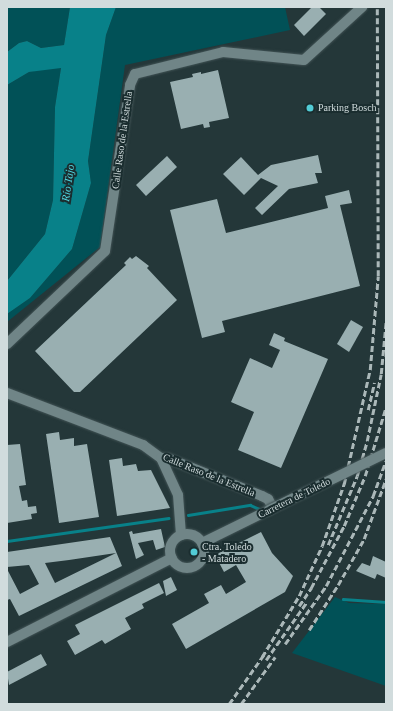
<!DOCTYPE html>
<meta charset="utf-8">
<style>
body{margin:0}
#map{position:relative;width:393px;height:711px;overflow:hidden;background:#243739;font-family:Georgia,serif}
div>[style]{position:absolute}
.green>*{inset:0;background:#015157}
.water>*{inset:0;background:#088189}
.stream>*{height:2.5px;margin:-1.25px;padding:0 1.25px;transform-origin:1.25px;border-radius:1.25px;background:#088189}
.building>*{inset:0;background:#99afb1}
.roads{filter:drop-shadow(0 0 1px #425355) drop-shadow(0 0 1px #425355)}
.minor>*{height:10px;margin:-5px;padding:0 5px;transform-origin:5px;border-radius:5px;background:#708587}
.minor>.ring{margin:-5px;padding:0;box-sizing:content-box;background:none;border:10px solid #708587;border-radius:50%}
.rail>*{height:2.5px;margin-top:-1.25px;transform-origin:0;background:repeating-linear-gradient(90deg,#abb8b9 0 6px,transparent 0 9px)}
.bridges{filter:drop-shadow(0 0 1px #425355) drop-shadow(0 0 1px #425355)}
.minor-bridge>*{height:10px;margin:-5px;padding:0 5px;transform-origin:5px;border-radius:5px;background:#708587}
.dots>*{width:11px;height:11px;translate:-50% -50%;box-sizing:border-box;border:2px solid #1a2d2f;border-radius:50%}
span{translate:-50% -50%;white-space:nowrap;text-align:center;line-height:1.15;-webkit-text-stroke:4px #1a2d2f;paint-order:stroke}
.poi-label{font-size:10px;color:#d1dcdd}
.left{translate:0 -50%;text-align:left}
.street-label{font-size:10px;color:#d1dcdd}
.water-label{font-size:11px;color:#52dae4;font-style:italic}
.frame{position:absolute;inset:0;border:8px solid #d1dcdd;pointer-events:none}
</style>
<div id="map">
<div class="green">
<div style="clip-path:polygon(7px 7px,70px 7px,64px 45px,41px 48px,27px 41px,19px 43px,7px 52px)"></div>
<div style="clip-path:polygon(116px 7px,285px 7px,290px 30px,125px 65px,100px 247px,7px 322px,7px 314px,30px 298px,72px 249px,91px 183px,88px 161px,106px 35px)"></div>
<div style="clip-path:polygon(48px 68px,61px 68px,55px 107px,53px 200px,45px 234px,7px 281px,7px 85px,29px 72px)"></div>
<div style="clip-path:polygon(335px 597px,349px 603px,386px 604px,386px 686px,292px 653px)"></div>
</div>
<div class="water">
<div style="clip-path:polygon(70px 7px,116px 7px,106px 35px,88px 161px,91px 183px,72px 249px,30px 298px,7px 314px,7px 281px,45px 234px,53px 200px,55px 107px,61px 68px,29px 72px,7px 85px,7px 52px,19px 43px,27px 41px,41px 48px,64px 45px)"></div>
</div>
<div class="stream">
<div style="left:188px;top:515px;width:63px;rotate:-9.2deg"></div>
<div style="left:250px;top:505px;width:11px;rotate:22deg"></div>
<div style="left:7px;top:541px;width:163px;rotate:-8.1deg"></div>
<div style="left:343px;top:599px;width:43px;rotate:4deg"></div>
</div>
<div class="building">
<div style="clip-path:polygon(312px 7px,319px 7px,326px 14px,304px 36px,294px 25px)"></div>
<div style="clip-path:polygon(218px 70px,229px 118px,209px 122px,210px 127px,204px 128px,203px 124px,181px 129px,170px 82px,193px 77px,192px 74px,201px 72px,201px 74px)"></div>
<div style="clip-path:polygon(318px 155px,322px 173px,315px 173px,318px 183px,289px 189px,262px 215px,255px 208px,278px 186px,261px 178px,244px 195px,223px 174px,241px 157px,258px 175px,271px 165px)"></div>
<div style="clip-path:polygon(167px 156px,177px 167px,146px 196px,136px 185px)"></div>
<div style="clip-path:polygon(349px 190px,352px 203px,340px 205px,360px 286px,222px 321px,225px 332px,202px 338px,170px 210px,217px 199px,226px 233px,328px 208px,325px 196px)"></div>
<div style="clip-path:polygon(136px 256px,149px 266px,147px 268px,177px 300px,80px 392px,74px 392px,35px 351px,126px 265px,124px 263px,130px 257px,132px 259px)"></div>
<div style="clip-path:polygon(351px 320px,363px 327px,349px 352px,337px 344px)"></div>
<div style="clip-path:polygon(274px 333px,285px 338px,284px 341px,328px 359px,281px 468px,238px 450px,254px 412px,231px 402px,250px 358px,272px 368px,280px 350px,269px 345px)"></div>
<div style="clip-path:polygon(59px 432px,60px 440px,74px 438px,74px 446px,87px 444px,99px 517px,59px 523px,46px 434px)"></div>
<div style="clip-path:polygon(20px 444px,26px 485px,19px 486px,22px 501px,27px 500px,28px 507px,36px 506px,37px 513px,31px 514px,32px 519px,7px 523px,7px 445px)"></div>
<div style="clip-path:polygon(122px 458px,123px 466px,136px 464px,138px 471px,151px 470px,170px 508px,117px 516px,109px 460px)"></div>
<div style="clip-path:polygon(161px 529px,165px 547px,156px 550px,153px 540px,138px 543px,144px 555px,136px 559px,129px 532px,132px 531px,133px 534px)"></div>
<div style="clip-path:polygon(261px 532px,272px 553px,293px 576px,285px 592px,186px 649px,172px 624px,209px 603px,204px 594px,221px 585px,226px 594px,246px 582px,236px 565px,224px 572px,215px 555px)"></div>
<div style="clip-path:polygon(evenodd,110px 537px,122px 566px,19px 616px,10px 599px,7px 600px,7px 569px,20px 594px,39px 584px,29px 565px,7px 567px,7px 552px,110px 537px,116px 553px,55px 583px,45px 563px,69px 560px,116px 553px)"></div>
<div style="clip-path:polygon(373px 556px,386px 562px,386px 578px,377px 574px,375px 579px,356px 571px,362px 563px,370px 566px)"></div>
<div style="clip-path:polygon(171px 577px,177px 590px,166px 596px,163px 581px)"></div>
<div style="clip-path:polygon(159px 583px,164px 593px,142px 604px,144px 608px,125px 618px,131px 629px,105px 644px,102px 640px,75px 655px,67px 641px,80px 634px,75px 625px)"></div>
<div style="clip-path:polygon(41px 654px,47px 665px,9px 685px,7px 672px)"></div>
</div>
<div class="roads">
<div class="minor">
<div style="left:7px;top:344px;width:135px;rotate:-43.5deg"></div>
<div style="left:105px;top:251px;width:168px;rotate:-81.4deg"></div>
<div style="left:130px;top:85px;width:12px;rotate:-66deg"></div>
<div style="left:135px;top:74px;width:91px;rotate:-14deg"></div>
<div style="left:223px;top:52px;width:81px;rotate:5.6deg"></div>
<div style="left:304px;top:60px;width:79px;rotate:-42.4deg"></div>
<div style="left:7px;top:393px;width:146px;rotate:20.9deg"></div>
<div style="left:143px;top:445px;width:22px;rotate:36deg"></div>
<div style="left:161px;top:458px;width:6px"></div>
<div style="left:167px;top:458px;width:102px;rotate:21.8deg"></div>
<div style="left:262px;top:496px;width:7px;rotate:27deg"></div>
<div style="left:268px;top:499px;width:10px;rotate:61deg"></div>
<div style="left:161px;top:458px;width:41px;rotate:65.3deg"></div>
<div style="left:178px;top:495px;width:40px;rotate:85.7deg"></div>
<div class="ring" style="left:170px;top:534px;width:24px;height:24px"></div>
<div style="left:202px;top:543px;width:75px;rotate:-26.2deg"></div>
<div style="left:7px;top:642px;width:185px;rotate:-27deg"></div>
</div>
</div>
<div class="rail">
<div style="left:368px;top:410px;width:28px;rotate:-77deg"></div>
<div style="left:328px;top:545px;width:75px;rotate:-67.2deg"></div>
<div style="left:357px;top:476px;width:36px;rotate:-74deg"></div>
<div style="left:367px;top:441px;width:68px;rotate:-78.2deg"></div>
<div style="left:381px;top:374px;width:53px;rotate:-84.6deg"></div>
<div style="left:299px;top:606px;width:22px;rotate:-56deg"></div>
<div style="left:311px;top:588px;width:70px;rotate:-62deg"></div>
<div style="left:344px;top:526px;width:54px;rotate:-67.2deg"></div>
<div style="left:365px;top:476px;width:72px;rotate:-73.1deg"></div>
<div style="left:309px;top:630px;width:54px;rotate:-57.2deg"></div>
<div style="left:338px;top:585px;width:53px;rotate:-60.5deg"></div>
<div style="left:364px;top:539px;width:64px;rotate:-69.9deg"></div>
<div style="left:285px;top:644px;width:71px;rotate:-54.7deg"></div>
<div style="left:326px;top:586px;width:102px;rotate:-62.4deg"></div>
<div style="left:373px;top:496px;width:37px;rotate:-70deg"></div>
<div style="left:262px;top:657px;width:71px;rotate:-58.8deg"></div>
<div style="left:299px;top:596px;width:55px;rotate:-65.3deg"></div>
<div style="left:322px;top:546px;width:66px;rotate:-70.5deg"></div>
<div style="left:344px;top:484px;width:117px;rotate:-77.2deg"></div>
<div style="left:370px;top:370px;width:94px;rotate:-85.1deg"></div>
<div style="left:378px;top:276px;width:269px;rotate:-90.2deg"></div>
<div style="left:266px;top:660px;width:70px;rotate:-54.9deg"></div>
<div style="left:229px;top:704px;width:62px;rotate:-54.8deg"></div>
<div style="left:241px;top:704px;width:58px;rotate:-54.1deg"></div>
</div>
<div class="bridges">
<div class="minor-bridge">
<div style="left:269px;top:510px;width:130px;rotate:-26deg"></div>
</div>
</div>
<div class="dots">
<div style="left:310px;top:108px;background:#52ccd6"></div>
<div style="left:194px;top:552px;background:#52ccd6"></div>
</div>
<div class="poi-label">
<span class="left" style="left:318px;top:108px">Parking Bosch</span>
<span class="left" style="left:202px;top:552px">Ctra. Toledo<br>- Matadero</span>
</div>
<div class="street-label">
<span style="left:122px;top:140px;rotate:-82deg">Calle Raso de la Estrella</span>
<span style="left:209px;top:475px;rotate:22deg">Calle Raso de la Estrella</span>
<span style="left:294px;top:498px;rotate:-26deg">Carretera de Toledo</span>
</div>
<div class="water-label">
<span style="left:68px;top:183px;rotate:-82deg">Río Tajo</span>
</div>
<div class="frame"></div>
</div>
